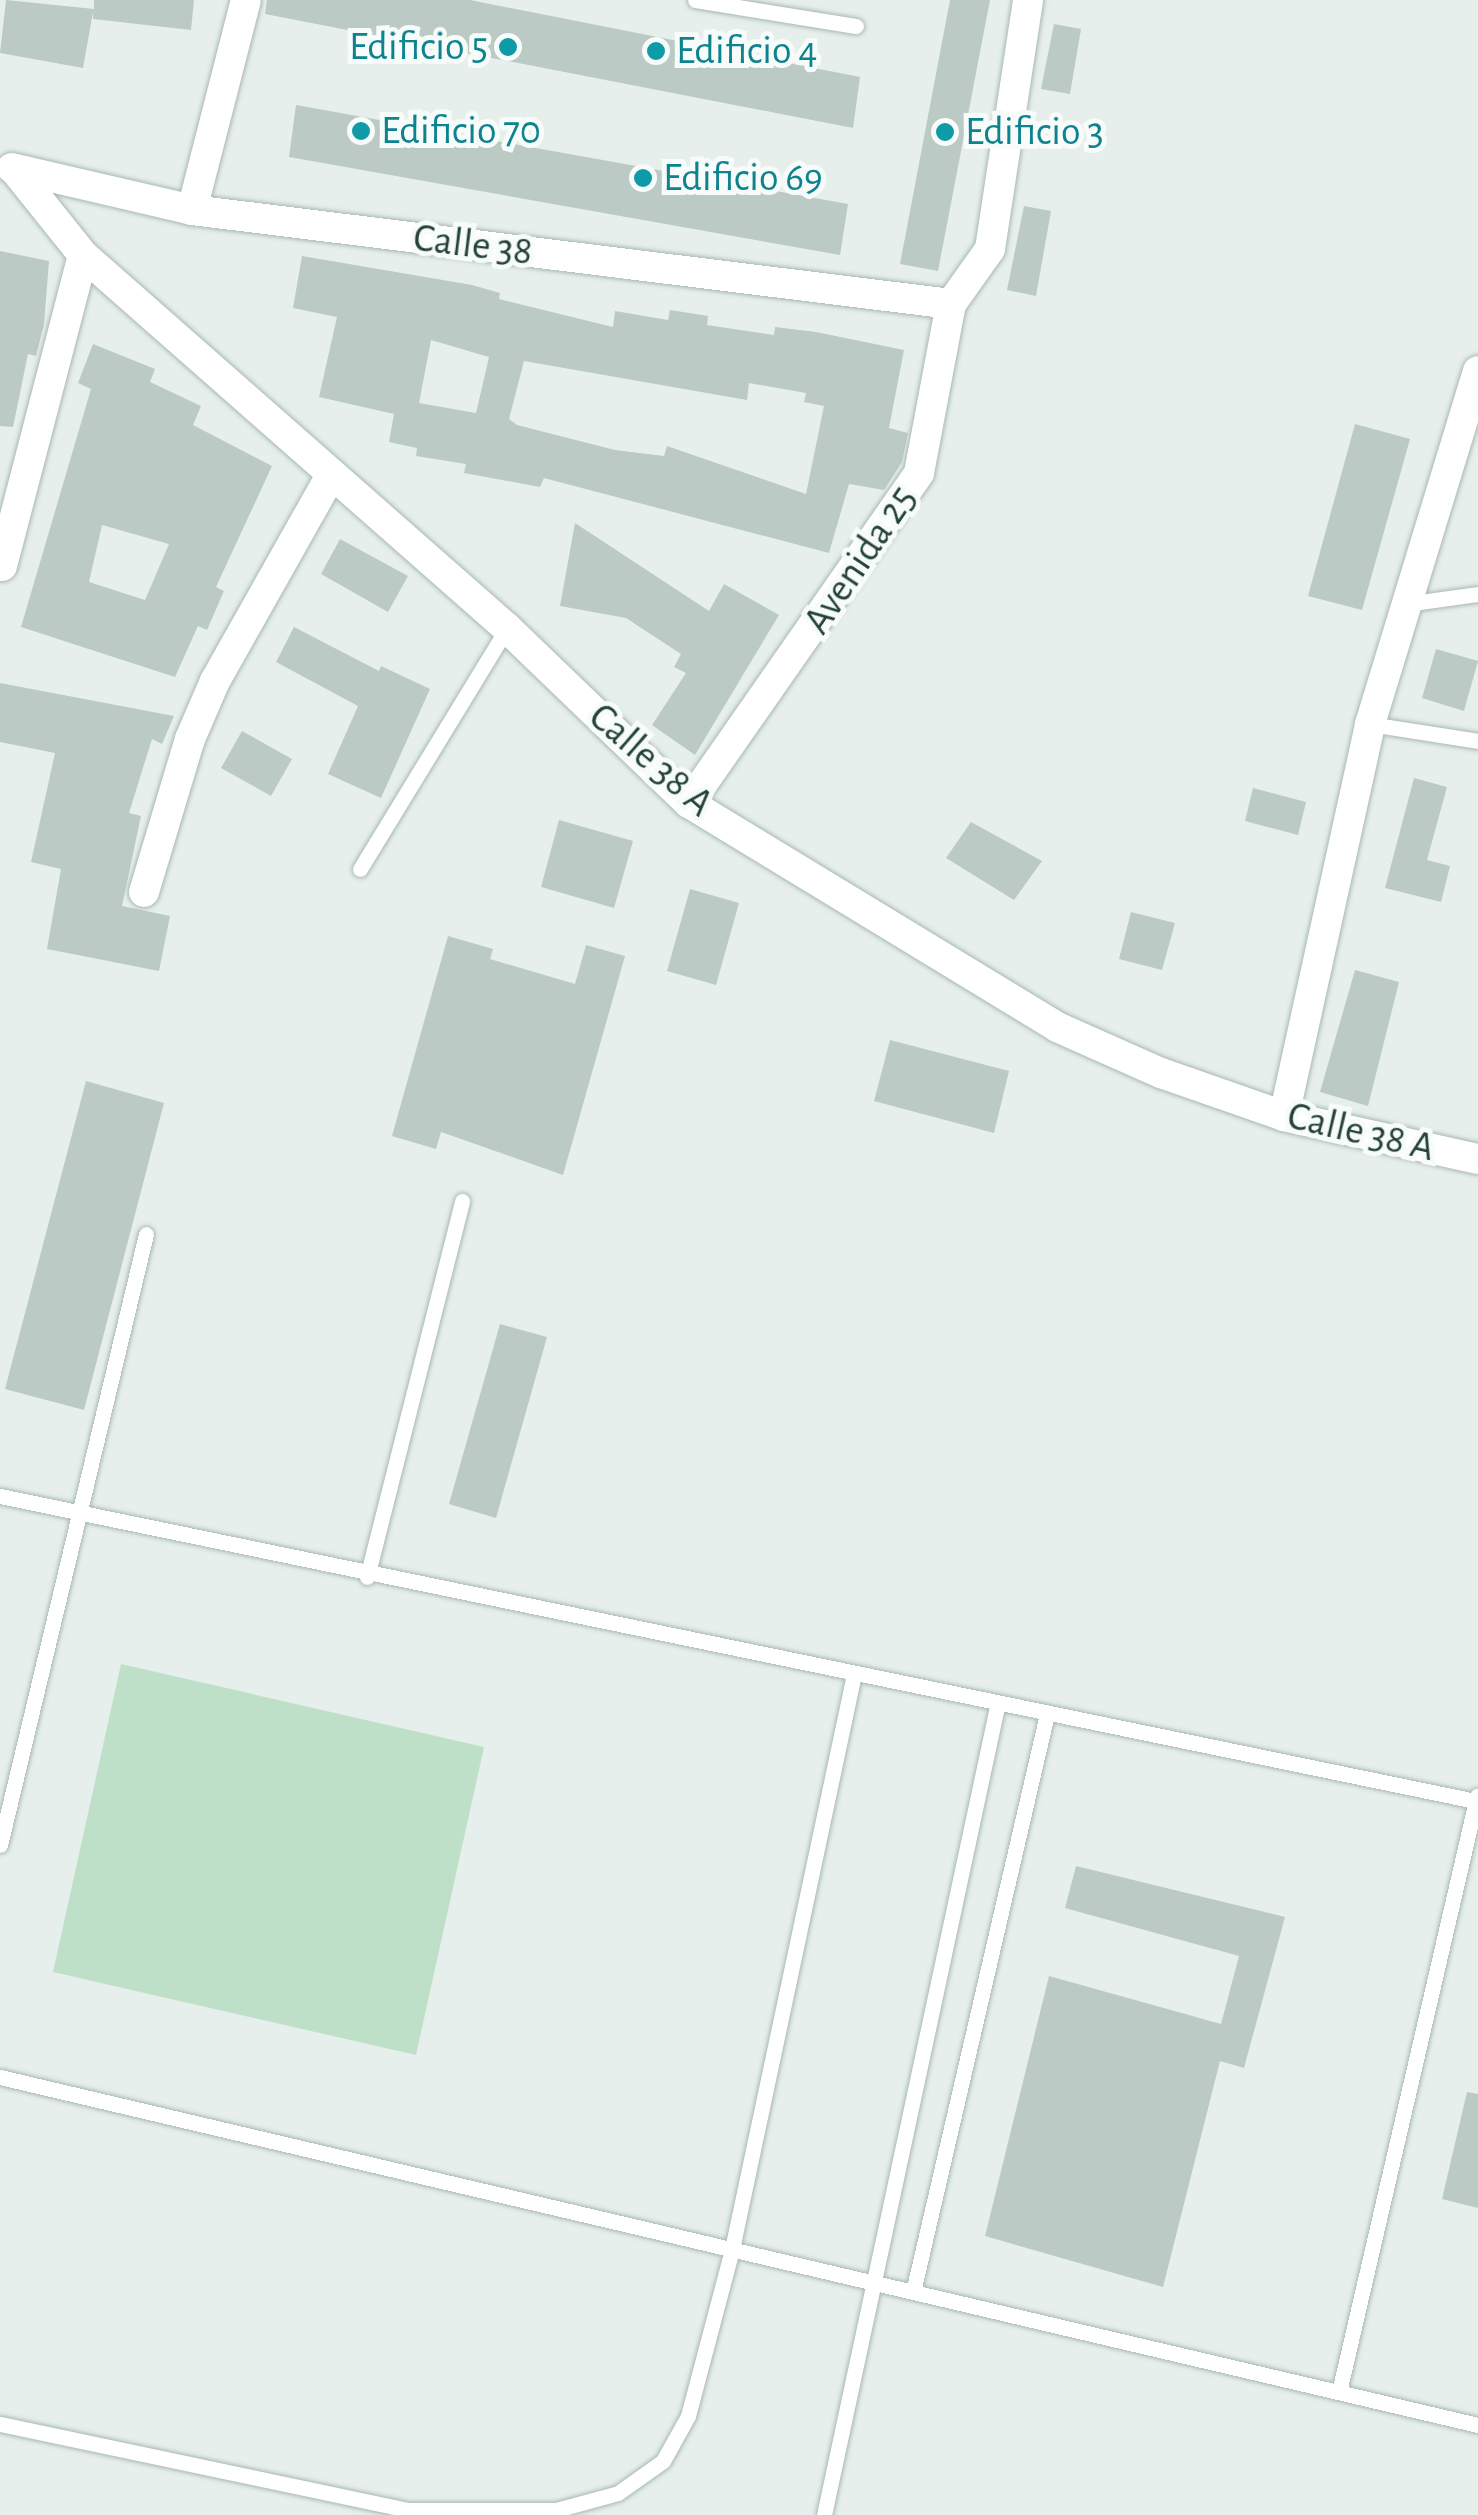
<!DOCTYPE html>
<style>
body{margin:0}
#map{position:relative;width:1478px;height:2515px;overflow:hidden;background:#e6efeb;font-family:"Alegreya Sans",sans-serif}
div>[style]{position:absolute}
.green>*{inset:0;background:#bfe0c8}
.building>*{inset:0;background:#bbcac4}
.roads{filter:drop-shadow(0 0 2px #a8b8b2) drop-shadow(0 0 2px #a8b8b2)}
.lane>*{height:15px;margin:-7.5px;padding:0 7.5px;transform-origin:7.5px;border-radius:7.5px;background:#fff}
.street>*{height:30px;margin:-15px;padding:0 15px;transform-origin:15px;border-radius:15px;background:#fff}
.dots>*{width:28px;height:28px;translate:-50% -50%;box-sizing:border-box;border:5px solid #f7fbf9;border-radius:50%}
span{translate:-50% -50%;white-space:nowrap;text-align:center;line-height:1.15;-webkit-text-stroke:10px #f7fbf9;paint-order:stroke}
.culture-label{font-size:40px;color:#0d838f}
.right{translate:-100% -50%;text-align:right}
.left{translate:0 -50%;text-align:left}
.street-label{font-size:40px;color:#24423a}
</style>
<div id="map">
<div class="green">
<div style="clip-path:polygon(121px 1664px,484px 1747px,416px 2055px,53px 1972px)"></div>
</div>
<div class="building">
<div style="clip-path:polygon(6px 0,94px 9px,94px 0,194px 0,191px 30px,93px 19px,93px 12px,83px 68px,0 53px)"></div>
<div style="clip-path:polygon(267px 0,470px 0,860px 77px,853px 128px,265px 14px)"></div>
<div style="clip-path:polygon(950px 0,990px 0,938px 271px,900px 264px)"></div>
<div style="clip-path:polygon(1054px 24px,1081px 29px,1070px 94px,1041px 89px)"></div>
<div style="clip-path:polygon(296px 105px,848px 204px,840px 255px,289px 157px)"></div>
<div style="clip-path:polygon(1024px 206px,1051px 211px,1036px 296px,1007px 290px)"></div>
<div style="clip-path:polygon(0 251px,49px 261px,44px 324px,36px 356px,28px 354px,13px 427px,0 426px)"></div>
<div style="clip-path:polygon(evenodd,302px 256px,472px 285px,500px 293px,499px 299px,613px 327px,615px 311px,668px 320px,670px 310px,708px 316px,707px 325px,774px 335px,775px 327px,816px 332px,904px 350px,889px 428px,908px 433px,902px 462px,884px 490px,849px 484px,829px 553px,544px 478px,540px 487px,464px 473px,466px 464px,416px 456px,417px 448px,389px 442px,394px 414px,319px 397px,337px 317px,293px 308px,302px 256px,431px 340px,489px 357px,476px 413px,419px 403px,431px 340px,302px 256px,524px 361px,747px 400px,749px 383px,806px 393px,804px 402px,824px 406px,806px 494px,667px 446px,664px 456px,615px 450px,517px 425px,509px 419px,524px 361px)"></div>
<div style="clip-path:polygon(evenodd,93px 344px,155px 369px,150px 382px,201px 406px,193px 425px,272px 466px,216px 587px,224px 591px,207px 630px,198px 626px,175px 677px,21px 627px,91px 389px,78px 383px,93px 344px,102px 525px,169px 544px,145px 600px,89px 582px,102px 525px)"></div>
<div style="clip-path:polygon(1355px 424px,1410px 439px,1362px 610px,1308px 596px)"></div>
<div style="clip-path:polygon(575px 523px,709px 611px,724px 584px,779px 615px,695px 755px,652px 725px,686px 673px,674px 667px,681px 654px,626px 618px,560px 606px)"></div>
<div style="clip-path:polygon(340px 539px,408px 576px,388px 612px,321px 574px)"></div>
<div style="clip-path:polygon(294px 627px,379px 671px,381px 666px,430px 689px,381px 798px,328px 774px,358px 706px,276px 662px)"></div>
<div style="clip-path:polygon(1436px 649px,1478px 661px,1464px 711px,1422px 698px)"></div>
<div style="clip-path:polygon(0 683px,174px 716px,162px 744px,152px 739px,129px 813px,141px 816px,122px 906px,170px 916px,159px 971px,47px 949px,61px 869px,31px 862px,55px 753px,0 742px)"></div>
<div style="clip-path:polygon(242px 731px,292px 759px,271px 796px,221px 768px)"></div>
<div style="clip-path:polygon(1414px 778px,1447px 787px,1427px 860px,1450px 866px,1441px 902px,1385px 888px)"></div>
<div style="clip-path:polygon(1253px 788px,1306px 802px,1298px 835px,1245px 821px)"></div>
<div style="clip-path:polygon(559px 820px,633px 841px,614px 908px,541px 887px)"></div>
<div style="clip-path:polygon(971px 822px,1042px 861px,1014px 900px,946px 858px)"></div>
<div style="clip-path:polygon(690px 889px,739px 903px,716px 985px,667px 971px)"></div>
<div style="clip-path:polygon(1131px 912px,1175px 923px,1162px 970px,1119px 959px)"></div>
<div style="clip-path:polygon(448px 936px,493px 949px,490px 959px,575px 984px,586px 945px,625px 956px,563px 1175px,441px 1132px,436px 1149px,392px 1136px)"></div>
<div style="clip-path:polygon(1355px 970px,1399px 982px,1368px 1106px,1320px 1092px)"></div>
<div style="clip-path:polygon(890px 1040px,1009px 1071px,994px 1133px,874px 1101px)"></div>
<div style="clip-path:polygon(86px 1081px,164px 1103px,84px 1410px,5px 1389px)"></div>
<div style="clip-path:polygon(500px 1324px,547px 1337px,496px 1518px,449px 1504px)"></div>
<div style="clip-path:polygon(1076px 1866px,1285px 1917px,1244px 2068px,1220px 2061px,1163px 2287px,985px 2236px,1049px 1976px,1221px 2024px,1239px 1956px,1065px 1908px)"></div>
<div style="clip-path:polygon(1467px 2092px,1478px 2094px,1478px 2208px,1442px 2199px)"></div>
</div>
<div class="roads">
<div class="lane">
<div style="left:695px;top:0;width:163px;rotate:9.2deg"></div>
<div style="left:1406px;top:604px;width:73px;rotate:-7.9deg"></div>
<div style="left:1370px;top:724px;width:109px;rotate:8.9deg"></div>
<div style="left:360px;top:869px;width:282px;rotate:-58.6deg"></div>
<div style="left:0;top:1496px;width:1507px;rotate:11.68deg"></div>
<div style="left:367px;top:1577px;width:388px;rotate:-75.8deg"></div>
<div style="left:0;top:1845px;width:628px;rotate:-76.56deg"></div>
<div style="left:0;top:2077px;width:1518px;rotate:13.25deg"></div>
<div style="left:913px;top:2292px;width:593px;rotate:-76.95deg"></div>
<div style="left:1339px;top:2392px;width:612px;rotate:-76.96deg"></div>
<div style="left:0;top:2424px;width:417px;rotate:11.9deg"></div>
<div style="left:408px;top:2510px;width:148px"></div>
<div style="left:556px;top:2510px;width:64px;rotate:-15.3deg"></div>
<div style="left:618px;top:2493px;width:55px;rotate:-35.4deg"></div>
<div style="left:663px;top:2461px;width:51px;rotate:-60.9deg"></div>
<div style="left:688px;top:2416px;width:173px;rotate:-75.2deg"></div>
<div style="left:732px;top:2249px;width:588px;rotate:-78.02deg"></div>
<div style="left:824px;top:2515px;width:831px;rotate:-77.92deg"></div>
</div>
<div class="street">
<div style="left:12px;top:168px;width:185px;rotate:13.1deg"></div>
<div style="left:192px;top:210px;width:765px;rotate:7.06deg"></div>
<div style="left:15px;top:170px;width:109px;rotate:51.3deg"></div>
<div style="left:83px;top:255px;width:565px;rotate:41.34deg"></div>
<div style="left:507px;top:628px;width:252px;rotate:43.9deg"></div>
<div style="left:689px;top:803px;width:431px;rotate:31.3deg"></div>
<div style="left:1057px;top:1027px;width:114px;rotate:23.9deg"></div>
<div style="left:1161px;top:1073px;width:130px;rotate:19.3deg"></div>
<div style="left:1284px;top:1116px;width:199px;rotate:12.5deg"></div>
<div style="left:192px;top:210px;width:217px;rotate:-75.6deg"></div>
<div style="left:2px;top:566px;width:321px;rotate:-75.4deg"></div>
<div style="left:689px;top:803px;width:402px;rotate:-55.1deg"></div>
<div style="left:919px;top:473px;width:172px;rotate:-79.3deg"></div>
<div style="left:951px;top:304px;width:67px;rotate:-54.7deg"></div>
<div style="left:990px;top:249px;width:252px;rotate:-81.3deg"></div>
<div style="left:144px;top:892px;width:160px;rotate:-73.3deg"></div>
<div style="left:190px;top:739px;width:63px;rotate:-66.7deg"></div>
<div style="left:215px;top:681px;width:236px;rotate:-60.6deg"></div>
<div style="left:1284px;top:1116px;width:401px;rotate:-77.6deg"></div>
<div style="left:1370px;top:724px;width:369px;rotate:-73deg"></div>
</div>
</div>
<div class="dots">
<div style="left:508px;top:47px;background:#0f9aa8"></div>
<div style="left:656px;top:51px;background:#0f9aa8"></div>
<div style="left:361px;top:131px;background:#0f9aa8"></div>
<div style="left:945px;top:132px;background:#0f9aa8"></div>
<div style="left:643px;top:178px;background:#0f9aa8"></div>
</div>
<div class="culture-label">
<span class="right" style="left:488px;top:47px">Edificio 5</span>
<span class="left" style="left:676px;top:51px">Edificio 4</span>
<span class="left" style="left:381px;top:131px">Edificio 70</span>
<span class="left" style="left:965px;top:132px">Edificio 3</span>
<span class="left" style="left:663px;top:178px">Edificio 69</span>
</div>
<div class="street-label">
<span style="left:473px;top:245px;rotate:7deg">Calle 38</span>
<span style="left:860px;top:560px;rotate:-56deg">Avenida 25</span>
<span style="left:651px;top:760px;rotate:41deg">Calle 38 A</span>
<span style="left:1361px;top:1132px;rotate:13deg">Calle 38 A</span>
</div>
</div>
